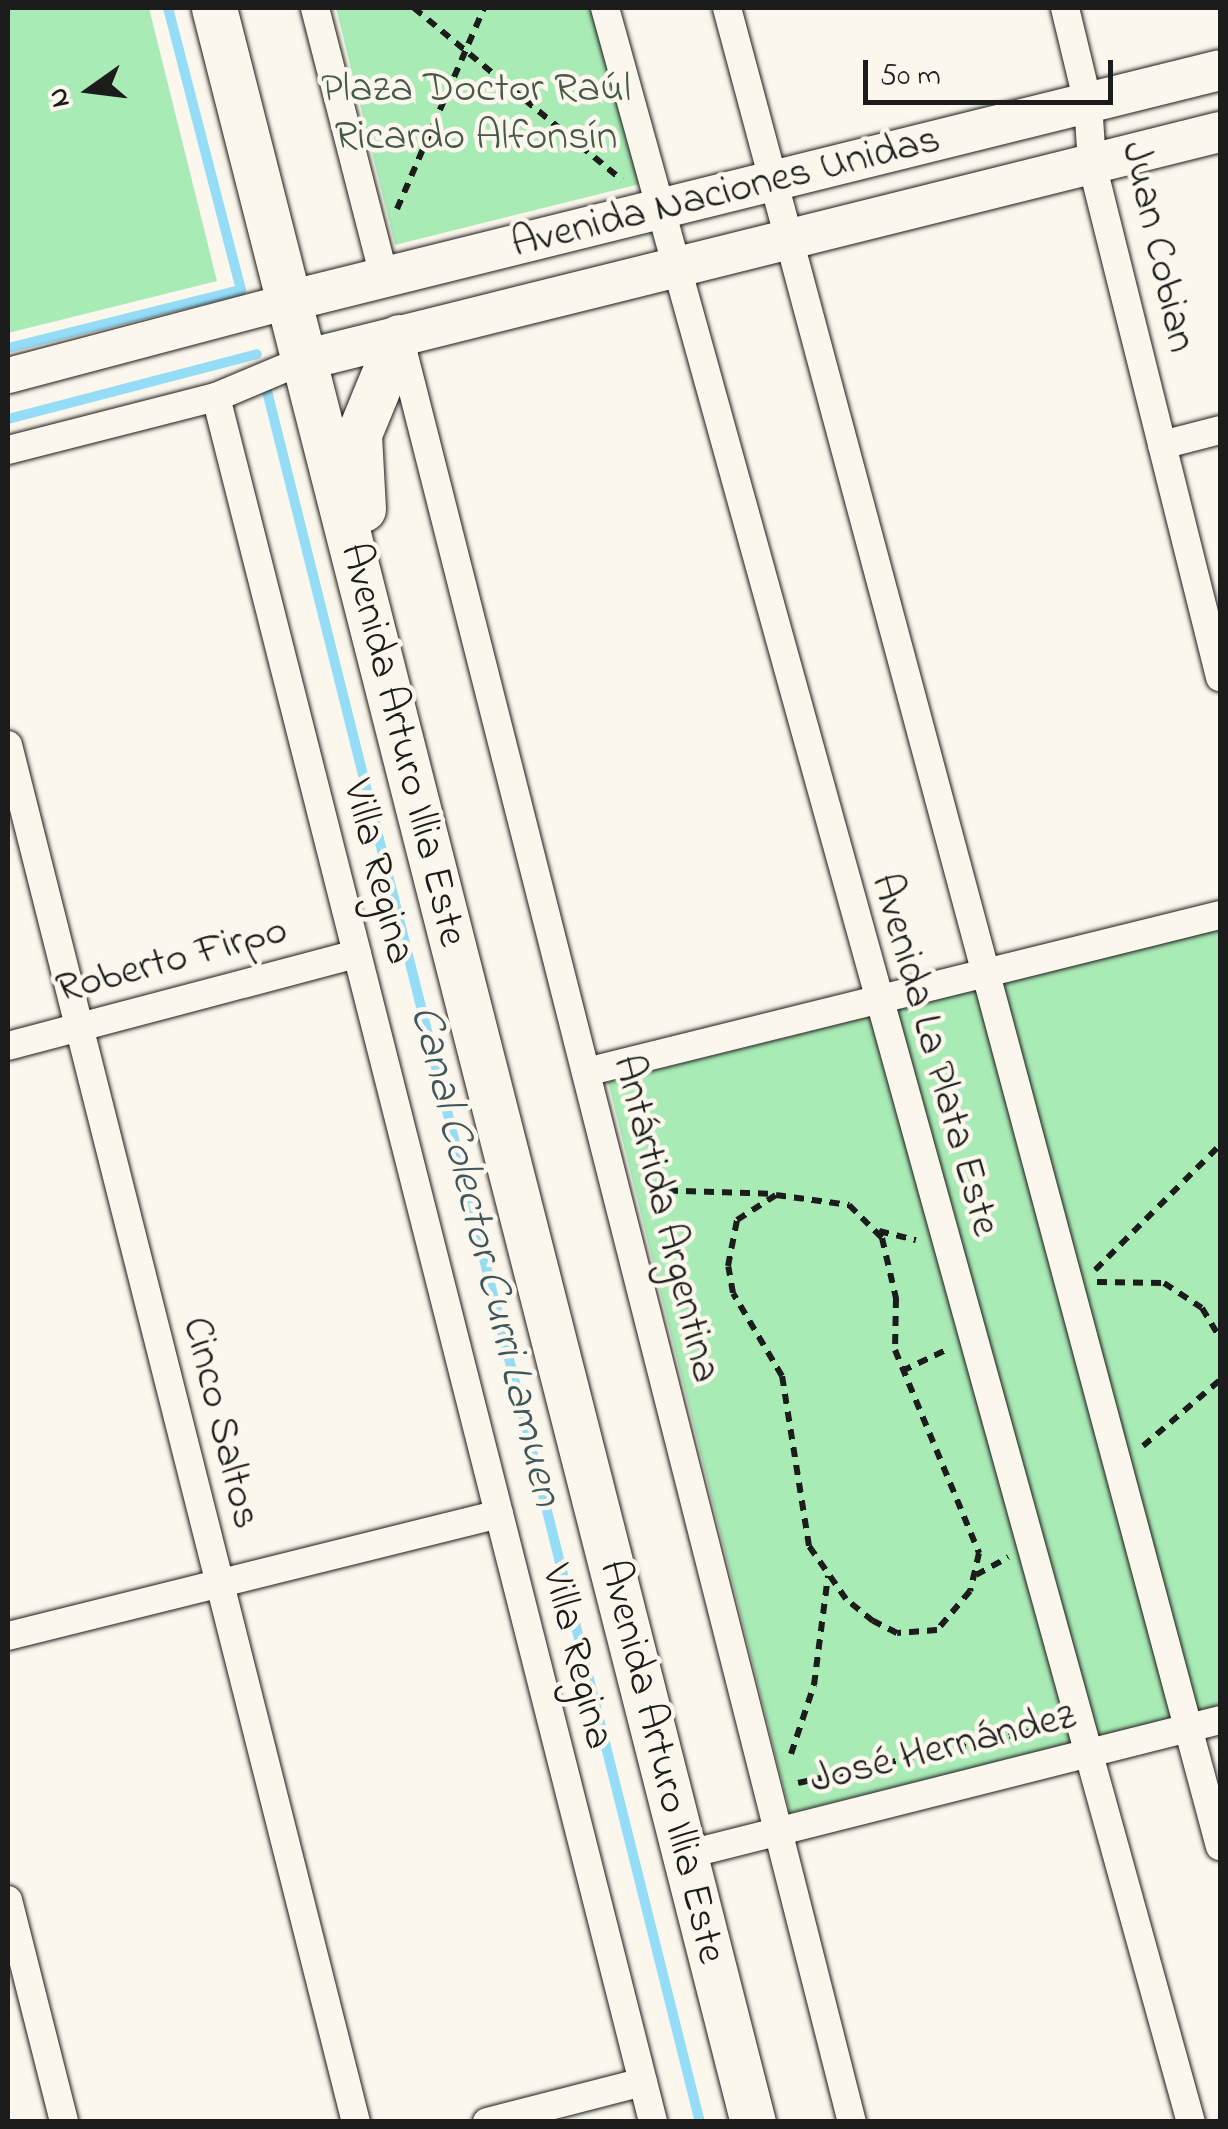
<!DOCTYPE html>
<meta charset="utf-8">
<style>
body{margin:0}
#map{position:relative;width:1228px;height:2129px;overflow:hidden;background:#fbf7ec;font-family:"Indie Flower",sans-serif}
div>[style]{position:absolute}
.green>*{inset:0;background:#a9ebb5}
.stream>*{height:10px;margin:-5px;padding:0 5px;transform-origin:5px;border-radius:5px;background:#95ddf6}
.path>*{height:6px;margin-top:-3px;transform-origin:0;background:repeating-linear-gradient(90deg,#1c1c1c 0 10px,transparent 0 18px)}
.roads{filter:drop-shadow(0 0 2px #1c1c1c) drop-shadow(0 0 2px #1c1c1c)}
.minor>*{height:28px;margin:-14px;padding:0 14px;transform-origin:14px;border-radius:14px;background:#fbf7ec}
.tertiary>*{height:35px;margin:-17.5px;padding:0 17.5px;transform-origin:17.5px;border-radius:17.5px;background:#fbf7ec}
.secondary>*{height:40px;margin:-20px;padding:0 20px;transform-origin:20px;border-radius:20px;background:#fbf7ec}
.primary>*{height:45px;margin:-22.5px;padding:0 22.5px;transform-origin:22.5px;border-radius:22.5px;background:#fbf7ec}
span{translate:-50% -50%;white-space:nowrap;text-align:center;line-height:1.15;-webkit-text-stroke:9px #fbf7ec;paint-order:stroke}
.park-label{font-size:42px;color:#465a4a}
.street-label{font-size:42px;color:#1c1c1c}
.water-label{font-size:45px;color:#40565d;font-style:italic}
.frame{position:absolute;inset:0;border:10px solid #1c1c1c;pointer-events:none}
.north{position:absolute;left:40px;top:40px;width:100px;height:100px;-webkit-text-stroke:8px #fbf7ec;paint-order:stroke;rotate:256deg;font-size:28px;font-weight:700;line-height:40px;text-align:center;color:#1c1c1c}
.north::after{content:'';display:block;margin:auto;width:35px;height:45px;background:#1c1c1c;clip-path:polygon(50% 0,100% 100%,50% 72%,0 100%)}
.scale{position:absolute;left:863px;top:60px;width:250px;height:45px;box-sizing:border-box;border:5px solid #1c1c1c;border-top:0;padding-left:12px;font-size:30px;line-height:35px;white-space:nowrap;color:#1c1c1c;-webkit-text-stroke:8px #fbf7ec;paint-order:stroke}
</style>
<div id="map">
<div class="green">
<div style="clip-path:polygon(8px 8px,149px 8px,217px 281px,8px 333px)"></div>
<div style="clip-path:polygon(336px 8px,595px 8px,640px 184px,395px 245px)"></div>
<div style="clip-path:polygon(1220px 929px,1220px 1706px,790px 1813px,608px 1082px)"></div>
</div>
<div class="stream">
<div style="left:8px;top:348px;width:240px;rotate:-14deg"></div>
<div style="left:241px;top:290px;width:291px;rotate:-104.5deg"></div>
<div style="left:267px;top:391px;width:1784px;rotate:75.96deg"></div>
<div style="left:8px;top:419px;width:257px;rotate:-14.6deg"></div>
</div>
<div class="path">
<div style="left:414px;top:8px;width:270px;rotate:39.6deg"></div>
<div style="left:397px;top:209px;width:219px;rotate:-66.6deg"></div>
<div style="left:650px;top:1190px;width:124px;rotate:1.8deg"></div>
<div style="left:776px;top:1195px;width:74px;rotate:7.8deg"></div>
<div style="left:849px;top:1205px;width:47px;rotate:45deg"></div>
<div style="left:882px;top:1238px;width:62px;rotate:76.9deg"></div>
<div style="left:896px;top:1298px;width:52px;rotate:91.1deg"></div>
<div style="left:895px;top:1350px;width:220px;rotate:67.5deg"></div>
<div style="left:979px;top:1553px;width:39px;rotate:103deg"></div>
<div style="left:970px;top:1591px;width:51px;rotate:130.2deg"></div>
<div style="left:937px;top:1630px;width:40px;rotate:175.7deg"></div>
<div style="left:897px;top:1633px;width:27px;rotate:-153deg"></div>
<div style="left:873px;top:1621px;width:35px;rotate:-141deg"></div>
<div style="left:846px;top:1599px;width:65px;rotate:-124.9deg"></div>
<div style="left:809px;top:1546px;width:172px;rotate:-99deg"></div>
<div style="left:782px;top:1376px;width:96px;rotate:-120.6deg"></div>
<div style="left:733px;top:1293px;width:27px;rotate:-100deg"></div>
<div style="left:728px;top:1266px;width:47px;rotate:-78.9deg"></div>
<div style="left:737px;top:1220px;width:46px;rotate:-32.7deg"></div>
<div style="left:879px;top:1231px;width:38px;rotate:14deg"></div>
<div style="left:1095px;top:1270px;width:177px;rotate:-45deg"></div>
<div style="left:1097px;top:1282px;width:67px;rotate:0.9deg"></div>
<div style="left:1164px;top:1283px;width:45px;rotate:33.3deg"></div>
<div style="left:1202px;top:1308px;width:35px;rotate:59deg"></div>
<div style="left:902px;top:1371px;width:49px;rotate:-25.5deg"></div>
<div style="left:1143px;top:1446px;width:101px;rotate:-40.6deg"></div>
<div style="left:976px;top:1575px;width:37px;rotate:-29deg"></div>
<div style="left:791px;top:1754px;width:73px;rotate:-71.6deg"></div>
<div style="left:814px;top:1685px;width:110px;rotate:-82.7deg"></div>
<div style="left:798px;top:1783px;width:262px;rotate:-12.6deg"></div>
</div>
<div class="roads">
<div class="minor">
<div style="left:315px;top:8px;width:278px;rotate:75.6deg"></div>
<div style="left:605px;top:8px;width:2194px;rotate:74.51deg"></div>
<div style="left:727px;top:8px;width:1903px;rotate:74.99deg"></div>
<div style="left:1065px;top:8px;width:98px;rotate:76.4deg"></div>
<div style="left:1088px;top:103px;width:61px;rotate:86.2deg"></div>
<div style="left:1092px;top:164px;width:529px;rotate:75.99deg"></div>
<div style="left:400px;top:340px;width:1838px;rotate:75.77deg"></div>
<div style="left:216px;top:397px;width:1779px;rotate:75.78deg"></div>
<div style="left:1162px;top:445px;width:60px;rotate:-14.5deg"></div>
<div style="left:8px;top:450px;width:215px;rotate:-14.3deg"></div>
<div style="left:216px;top:397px;width:95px;rotate:-22.8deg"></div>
<div style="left:8px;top:745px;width:1420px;rotate:75.82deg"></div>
<div style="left:8px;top:1046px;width:361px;rotate:-14.8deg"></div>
<div style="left:586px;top:1072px;width:653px;rotate:-13.91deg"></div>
<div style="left:8px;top:1636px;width:506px;rotate:-13.95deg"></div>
<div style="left:685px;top:1855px;width:552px;rotate:-14.16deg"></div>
<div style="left:8px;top:1900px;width:229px;rotate:75.8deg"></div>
<div style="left:487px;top:2122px;width:161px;rotate:-14.4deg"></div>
</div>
<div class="tertiary">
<div style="left:8px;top:375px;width:291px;rotate:-14.8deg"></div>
</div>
<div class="secondary">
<div style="left:289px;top:301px;width:959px;rotate:-13.93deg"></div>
<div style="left:304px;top:360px;width:944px;rotate:-13.98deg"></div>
</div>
<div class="primary">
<div style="left:214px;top:8px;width:2182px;rotate:75.7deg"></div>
<div style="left:363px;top:509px;width:75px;rotate:-93.1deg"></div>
<div style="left:359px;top:434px;width:105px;rotate:-67.6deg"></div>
</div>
</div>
<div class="park-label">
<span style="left:476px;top:114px">Plaza Doctor Raúl<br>Ricardo Alfonsín</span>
</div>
<div class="street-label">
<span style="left:726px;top:193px;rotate:-14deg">Avenida Naciones Unidas</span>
<span style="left:1157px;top:247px;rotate:77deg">Juan Cobian</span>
<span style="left:402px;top:745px;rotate:76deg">Avenida Arturo Illia Este</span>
<span style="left:377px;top:872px;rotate:76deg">Villa Regina</span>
<span style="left:172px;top:961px;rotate:-15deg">Roberto Firpo</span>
<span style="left:934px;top:1055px;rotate:74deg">Avenida La Plata Este</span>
<span style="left:665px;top:1219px;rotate:76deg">Antártida Argentina</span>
<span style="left:220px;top:1423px;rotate:76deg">Cinco Saltos</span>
<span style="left:576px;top:1657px;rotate:76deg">Villa Regina</span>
<span style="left:943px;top:1749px;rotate:-14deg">José Hernández</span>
<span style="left:661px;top:1762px;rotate:76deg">Avenida Arturo Illia Este</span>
</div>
<div class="water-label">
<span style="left:484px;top:1256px;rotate:76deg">Canal Colector Curri Lamuen</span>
</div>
<div class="frame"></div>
<div class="north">N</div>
<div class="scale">50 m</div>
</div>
